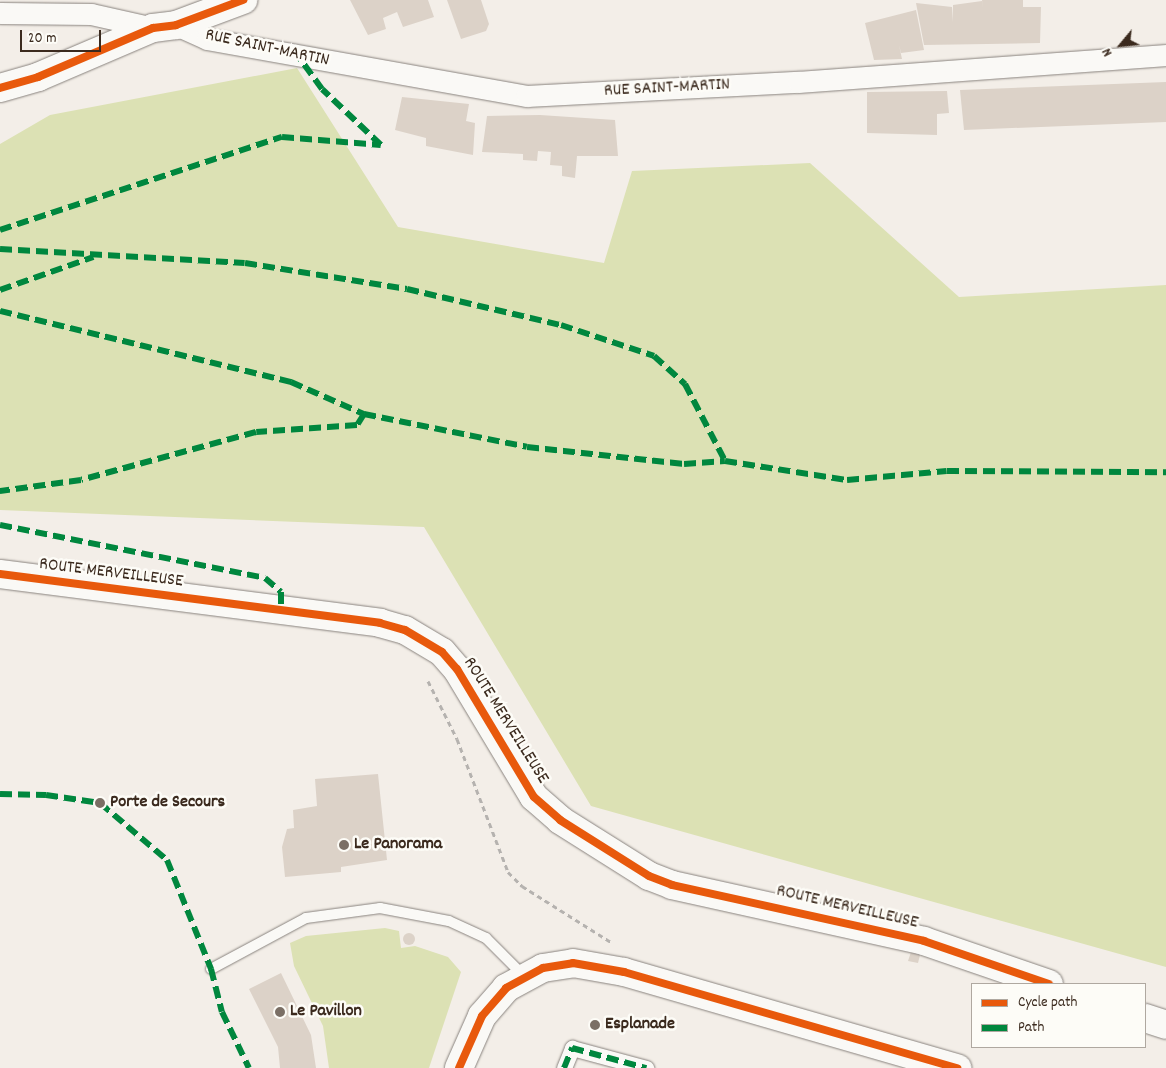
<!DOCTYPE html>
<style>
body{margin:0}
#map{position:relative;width:1166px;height:1068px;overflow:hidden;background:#f3eee8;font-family:Dekko,sans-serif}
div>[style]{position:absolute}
.green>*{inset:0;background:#dce1b4}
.building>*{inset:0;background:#dcd2c8}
.round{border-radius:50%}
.path>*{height:3px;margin-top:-1.5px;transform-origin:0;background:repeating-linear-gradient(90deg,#b5b2af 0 5px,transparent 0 9px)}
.roads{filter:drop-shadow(0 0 1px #89837e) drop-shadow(0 0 1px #89837e)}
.service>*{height:10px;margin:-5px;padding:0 5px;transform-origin:5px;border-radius:5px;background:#faf9f6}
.pedestrian>*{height:15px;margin:-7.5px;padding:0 7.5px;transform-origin:7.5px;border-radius:7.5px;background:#faf9f6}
.minor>*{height:21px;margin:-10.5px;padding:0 10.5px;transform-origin:10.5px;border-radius:10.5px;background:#faf9f6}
.secondary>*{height:28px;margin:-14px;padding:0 14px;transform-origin:14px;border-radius:14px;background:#faf9f6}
.quiet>*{height:6px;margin-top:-3px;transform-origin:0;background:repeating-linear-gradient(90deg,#00873e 0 12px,transparent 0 18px)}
.cycleway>*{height:8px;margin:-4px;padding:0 4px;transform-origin:4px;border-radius:4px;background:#e8590c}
.dots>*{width:14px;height:14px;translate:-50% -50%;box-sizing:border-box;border:2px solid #fdfcf7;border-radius:50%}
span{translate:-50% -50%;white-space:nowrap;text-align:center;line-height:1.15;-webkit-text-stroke:5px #fdfcf7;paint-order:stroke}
.street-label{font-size:18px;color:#3b2a1e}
.poi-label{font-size:18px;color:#3b2a1e;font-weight:700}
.left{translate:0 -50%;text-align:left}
.legend{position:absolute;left:971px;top:983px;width:175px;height:65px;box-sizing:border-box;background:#fdfcf7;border:1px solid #afa8a0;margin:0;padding:6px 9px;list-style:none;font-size:15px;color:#3b2a1e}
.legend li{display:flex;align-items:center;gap:10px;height:25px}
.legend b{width:25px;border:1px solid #afa8a0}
.north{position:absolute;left:1096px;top:20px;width:50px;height:50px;-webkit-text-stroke:4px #fdfcf7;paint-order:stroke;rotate:242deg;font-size:14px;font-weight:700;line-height:20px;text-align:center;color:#3b2a1e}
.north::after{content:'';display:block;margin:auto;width:18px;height:22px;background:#3b2a1e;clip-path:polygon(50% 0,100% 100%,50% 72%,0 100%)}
.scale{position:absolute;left:20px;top:30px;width:81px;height:22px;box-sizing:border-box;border:2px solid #3b2a1e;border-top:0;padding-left:6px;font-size:15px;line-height:18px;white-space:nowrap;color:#3b2a1e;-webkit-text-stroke:4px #fdfcf7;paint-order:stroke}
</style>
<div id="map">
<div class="green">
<div style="clip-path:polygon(297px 68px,398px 227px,604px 263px,632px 171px,810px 163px,959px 297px,1166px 285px,1166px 967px,591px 806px,424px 527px,0 510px,0 144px,50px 115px)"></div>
<div style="clip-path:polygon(385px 928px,399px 931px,401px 948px,415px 946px,448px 957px,461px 972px,429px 1068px,329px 1068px,323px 1026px,294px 966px,290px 943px,306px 936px)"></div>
</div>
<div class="building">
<div style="clip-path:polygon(350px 0,428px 0,434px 17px,403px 27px,397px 12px,383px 18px,386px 29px,368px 35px)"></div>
<div style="clip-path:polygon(447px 0,481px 0,489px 24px,486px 31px,461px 39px)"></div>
<div style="clip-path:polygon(982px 0,1023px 0,1023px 7px,1041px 7px,1040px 43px,924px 45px,916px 3px,952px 7px,953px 22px,953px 5px,982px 1px,983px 8px)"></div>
<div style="clip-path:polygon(916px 10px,924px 50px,901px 53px,899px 45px,902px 59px,874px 60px,865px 23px)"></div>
<div style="clip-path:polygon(1166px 82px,1166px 122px,964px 130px,960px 90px)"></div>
<div style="clip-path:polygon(947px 91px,949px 113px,937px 114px,937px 135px,867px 133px,867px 92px)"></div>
<div style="clip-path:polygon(402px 97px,469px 104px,466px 121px,475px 123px,473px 155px,426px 146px,426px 138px,395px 130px)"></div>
<div style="clip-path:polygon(540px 115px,615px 120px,618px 156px,577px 156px,575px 178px,562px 176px,562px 166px,550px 165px,551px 152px,538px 151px,537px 161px,523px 160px,523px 154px,482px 152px,487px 116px)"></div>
<div style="clip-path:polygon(378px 774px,387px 860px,341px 867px,341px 872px,285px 877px,282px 847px,287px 829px,294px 828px,293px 810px,317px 806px,315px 779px)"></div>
<div class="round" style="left:403px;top:933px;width:12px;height:12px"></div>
<div style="clip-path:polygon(911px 952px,920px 955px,918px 963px,908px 961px)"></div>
<div style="clip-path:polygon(281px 973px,311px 1035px,316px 1068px,280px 1068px,278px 1047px,249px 989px)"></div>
</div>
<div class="path">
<div style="left:428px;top:681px;width:65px;rotate:63.4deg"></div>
<div style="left:457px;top:739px;width:142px;rotate:69deg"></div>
<div style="left:508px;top:872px;width:20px;rotate:45deg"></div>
<div style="left:522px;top:886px;width:105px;rotate:32.2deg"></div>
</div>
<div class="roads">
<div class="service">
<div style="left:211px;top:969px;width:108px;rotate:-28.2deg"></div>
<div style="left:306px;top:918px;width:75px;rotate:-7.7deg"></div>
<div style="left:380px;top:908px;width:70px;rotate:10.7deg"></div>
<div style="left:449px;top:921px;width:41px;rotate:24.7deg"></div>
<div style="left:486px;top:938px;width:54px;rotate:45deg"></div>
</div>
<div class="pedestrian">
<div style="left:564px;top:1068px;width:22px;rotate:-68deg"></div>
<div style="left:572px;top:1048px;width:77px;rotate:15.1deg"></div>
</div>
<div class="minor">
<div style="left:0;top:13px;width:91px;rotate:0.6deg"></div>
<div style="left:91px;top:14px;width:64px;rotate:12.7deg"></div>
<div style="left:176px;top:25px;width:34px;rotate:24deg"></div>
<div style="left:207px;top:39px;width:325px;rotate:10.1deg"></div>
<div style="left:527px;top:96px;width:271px;rotate:-3deg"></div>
<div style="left:798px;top:82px;width:369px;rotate:-4.2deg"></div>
</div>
<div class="secondary">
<div style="left:0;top:88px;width:40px;rotate:-16deg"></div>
<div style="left:38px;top:77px;width:125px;rotate:-23.1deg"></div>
<div style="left:153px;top:28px;width:23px;rotate:-7deg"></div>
<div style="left:176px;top:25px;width:72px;rotate:-20.5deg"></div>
<div style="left:0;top:574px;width:383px;rotate:7.3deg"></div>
<div style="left:380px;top:623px;width:26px;rotate:16deg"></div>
<div style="left:405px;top:630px;width:43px;rotate:30.7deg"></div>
<div style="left:442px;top:652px;width:23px;rotate:49deg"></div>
<div style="left:457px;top:669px;width:149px;rotate:59deg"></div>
<div style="left:534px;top:797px;width:35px;rotate:41deg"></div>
<div style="left:560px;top:820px;width:105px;rotate:32.2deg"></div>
<div style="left:649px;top:876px;width:25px;rotate:21deg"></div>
<div style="left:672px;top:885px;width:258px;rotate:12.5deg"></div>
<div style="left:924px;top:941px;width:132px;rotate:19deg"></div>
<div style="left:1145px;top:1018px;width:22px;rotate:18deg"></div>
<div style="left:459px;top:1068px;width:57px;rotate:-66.1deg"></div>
<div style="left:482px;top:1016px;width:37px;rotate:-49deg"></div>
<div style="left:506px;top:988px;width:42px;rotate:-28.4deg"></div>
<div style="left:543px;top:968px;width:30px;rotate:-9deg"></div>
<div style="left:573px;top:963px;width:52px;rotate:10deg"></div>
<div style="left:624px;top:972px;width:347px;rotate:16.1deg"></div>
</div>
</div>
<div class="quiet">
<div style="left:0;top:230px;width:297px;rotate:-18.3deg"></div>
<div style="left:282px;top:137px;width:99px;rotate:4.6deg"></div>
<div style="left:381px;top:145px;width:81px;rotate:-136.5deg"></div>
<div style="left:322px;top:89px;width:41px;rotate:-126deg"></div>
<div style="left:0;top:249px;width:245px;rotate:3.3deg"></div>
<div style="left:245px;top:263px;width:164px;rotate:9.1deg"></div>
<div style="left:407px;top:289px;width:158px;rotate:13.2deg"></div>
<div style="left:561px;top:325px;width:98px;rotate:18.4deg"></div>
<div style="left:654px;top:356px;width:42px;rotate:42.1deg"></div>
<div style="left:685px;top:384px;width:87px;rotate:62.5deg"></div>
<div style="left:725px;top:461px;width:123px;rotate:8.9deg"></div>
<div style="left:847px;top:480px;width:100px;rotate:-5.1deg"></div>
<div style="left:947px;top:471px;width:219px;rotate:0.3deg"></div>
<div style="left:0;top:290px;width:99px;rotate:-19.5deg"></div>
<div style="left:0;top:311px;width:300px;rotate:13.7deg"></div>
<div style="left:291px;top:382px;width:80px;rotate:23.7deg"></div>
<div style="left:364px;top:414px;width:13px;rotate:122deg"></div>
<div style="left:357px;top:425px;width:101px;rotate:176deg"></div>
<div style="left:256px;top:432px;width:181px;rotate:164.7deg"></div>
<div style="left:81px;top:480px;width:82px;rotate:172.3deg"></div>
<div style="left:364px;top:414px;width:166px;rotate:11.4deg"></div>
<div style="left:527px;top:447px;width:158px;rotate:6.2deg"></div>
<div style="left:684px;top:464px;width:41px;rotate:-4.2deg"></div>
<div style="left:0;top:525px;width:270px;rotate:11.3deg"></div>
<div style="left:265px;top:578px;width:21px;rotate:41deg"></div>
<div style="left:281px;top:592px;width:19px;rotate:90deg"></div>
<div style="left:0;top:794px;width:46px;rotate:1.2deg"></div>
<div style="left:46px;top:795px;width:55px;rotate:8.4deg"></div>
<div style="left:100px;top:803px;width:88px;rotate:40.4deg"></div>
<div style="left:167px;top:860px;width:118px;rotate:68deg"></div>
<div style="left:211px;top:969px;width:44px;rotate:75.7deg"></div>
<div style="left:222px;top:1012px;width:62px;rotate:64.3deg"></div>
<div style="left:564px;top:1068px;width:22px;rotate:-68deg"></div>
<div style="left:572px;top:1048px;width:77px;rotate:15.1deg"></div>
</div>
<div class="cycleway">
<div style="left:0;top:88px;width:40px;rotate:-16deg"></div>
<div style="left:38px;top:77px;width:125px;rotate:-23.1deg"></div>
<div style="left:153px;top:28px;width:23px;rotate:-7deg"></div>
<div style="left:176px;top:25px;width:72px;rotate:-20.5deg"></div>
<div style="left:0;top:574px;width:383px;rotate:7.3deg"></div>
<div style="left:380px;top:623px;width:26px;rotate:16deg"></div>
<div style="left:405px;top:630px;width:43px;rotate:30.7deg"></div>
<div style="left:442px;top:652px;width:23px;rotate:49deg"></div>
<div style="left:457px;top:669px;width:149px;rotate:59deg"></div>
<div style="left:534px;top:797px;width:35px;rotate:41deg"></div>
<div style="left:560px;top:820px;width:105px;rotate:32.2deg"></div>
<div style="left:649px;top:876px;width:25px;rotate:21deg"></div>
<div style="left:672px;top:885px;width:258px;rotate:12.5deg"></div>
<div style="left:924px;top:941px;width:132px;rotate:19deg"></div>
<div style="left:459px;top:1068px;width:57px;rotate:-66.1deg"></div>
<div style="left:482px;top:1016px;width:37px;rotate:-49deg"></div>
<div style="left:506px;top:988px;width:42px;rotate:-28.4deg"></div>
<div style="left:543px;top:968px;width:30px;rotate:-9deg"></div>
<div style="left:573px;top:963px;width:52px;rotate:10deg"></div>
<div style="left:624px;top:972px;width:347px;rotate:16.1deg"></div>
</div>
<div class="dots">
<div style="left:100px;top:803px;background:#7b6f65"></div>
<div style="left:344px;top:845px;background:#7b6f65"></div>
<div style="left:280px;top:1012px;background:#7b6f65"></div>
<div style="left:595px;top:1025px;background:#7b6f65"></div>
</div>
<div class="street-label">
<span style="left:267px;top:49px;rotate:12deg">RUE SAINT-MARTIN</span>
<span style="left:667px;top:89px;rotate:-3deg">RUE SAINT-MARTIN</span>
<span style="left:111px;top:574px;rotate:7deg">ROUTE MERVEILLEUSE</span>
<span style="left:505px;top:721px;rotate:58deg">ROUTE MERVEILLEUSE</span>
<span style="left:847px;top:908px;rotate:13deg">ROUTE MERVEILLEUSE</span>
</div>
<div class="poi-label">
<span class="left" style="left:110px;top:803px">Porte de Secours</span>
<span class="left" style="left:354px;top:845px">Le Panorama</span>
<span class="left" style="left:290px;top:1012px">Le Pavillon</span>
<span class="left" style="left:605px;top:1025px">Esplanade</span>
</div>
<ul class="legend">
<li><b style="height:6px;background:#e8590c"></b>Cycle path</li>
<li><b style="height:6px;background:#00873e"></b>Path</li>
</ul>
<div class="north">N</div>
<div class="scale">20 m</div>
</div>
